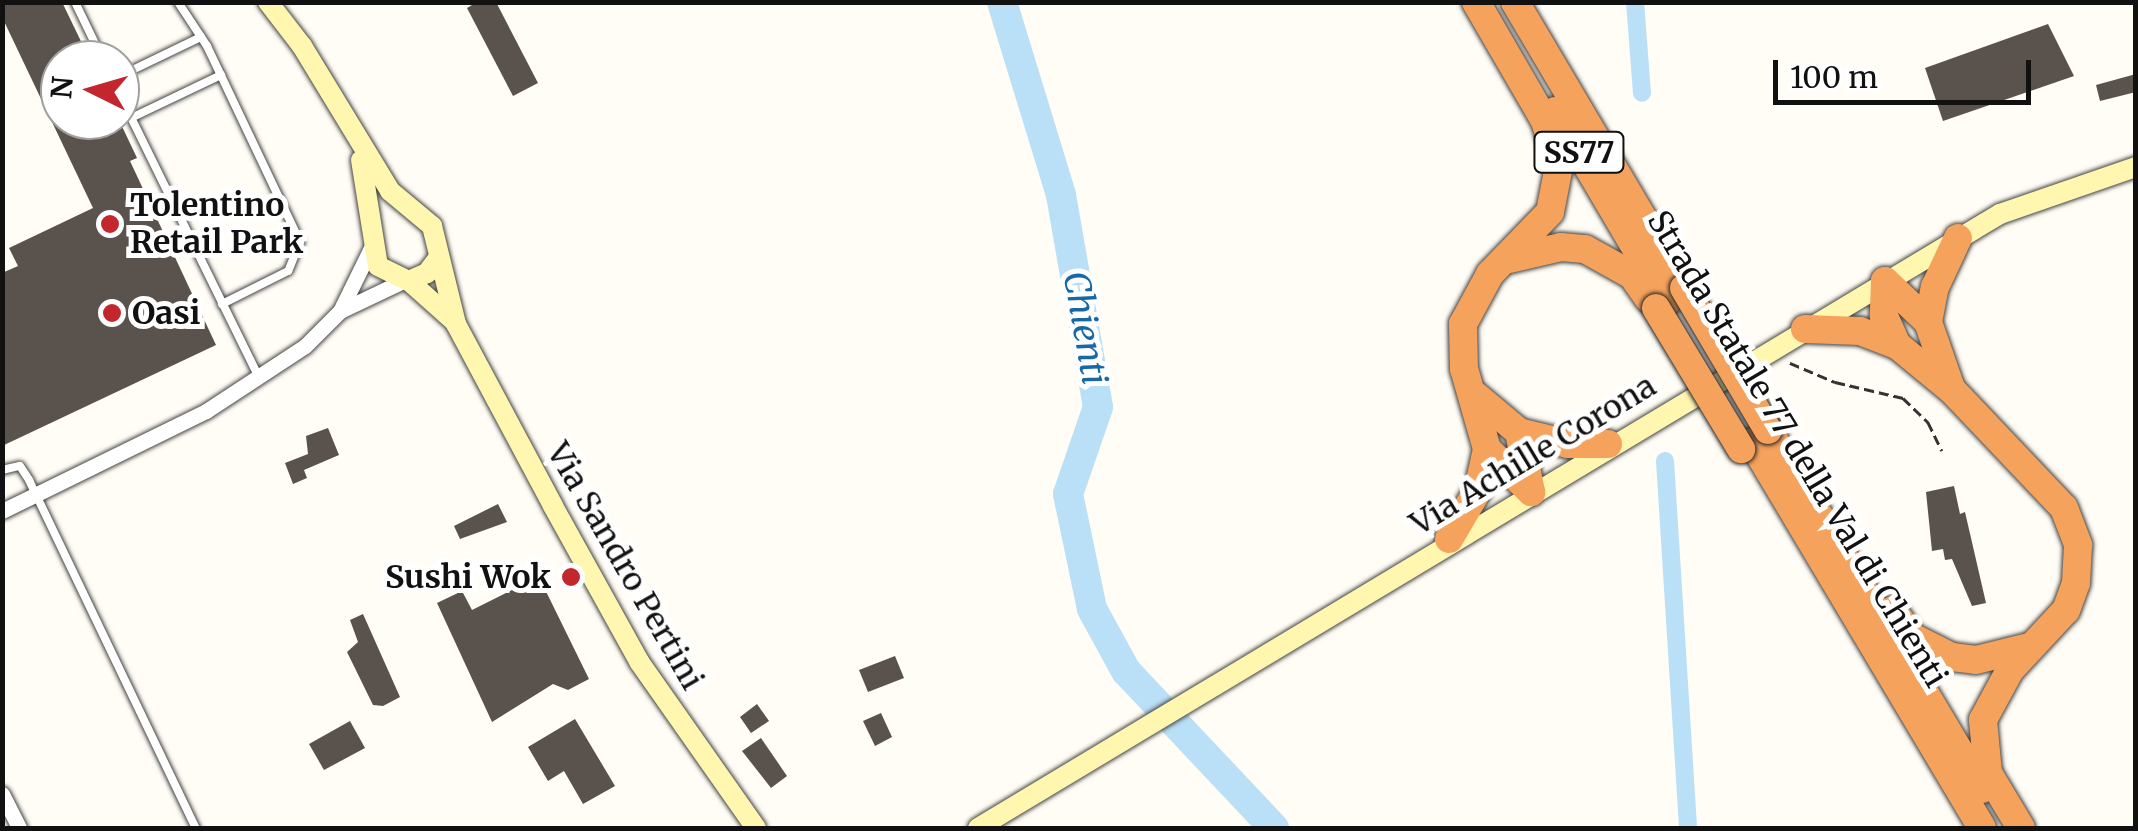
<!DOCTYPE html>
<style>
body{margin:0}
#map{position:relative;width:2138px;height:831px;overflow:hidden;background:#fffdf5;font-family:Merriweather,serif}
div>[style]{position:absolute}
.canal>*{height:18px;margin:-9px;padding:0 9px;transform-origin:9px;border-radius:9px;background:#b9e0f7}
.river>*{height:30px;margin:-15px;padding:0 15px;transform-origin:15px;border-radius:15px;background:#b9e0f7}
.building>*{inset:0;background:#5a524d}
.path>*{height:2.5px;margin-top:-1.25px;transform-origin:0;background:repeating-linear-gradient(90deg,#333 0 10px,transparent 0 15px)}
.roads{filter:drop-shadow(0 0 2px #444) drop-shadow(0 0 2px #444)}
.lane>*{height:8px;margin:-4px;padding:0 4px;transform-origin:4px;border-radius:4px;background:#fff}
.street>*{height:15px;margin:-7.5px;padding:0 7.5px;transform-origin:7.5px;border-radius:7.5px;background:#fff}
.secondary>*{height:20px;margin:-10px;padding:0 10px;transform-origin:10px;border-radius:10px;background:#fff6b0}
.highway>*{height:28px;margin:-14px;padding:0 14px;transform-origin:14px;border-radius:14px;background:#f5a25d}
.bridges{filter:drop-shadow(0 0 2px #222) drop-shadow(0 0 2px #222)}
.highway-bridge>*{height:28px;margin:-14px;padding:0 14px;transform-origin:14px;border-radius:14px;background:#f5a25d}
.dots>*{width:28px;height:28px;translate:-50% -50%;box-sizing:border-box;border:5px solid #fff;border-radius:50%}
span{translate:-50% -50%;white-space:nowrap;text-align:center;line-height:1.15;-webkit-text-stroke:10px #fff;paint-order:stroke}
.shield-label span{padding:2px 8px;background:#fff;border:2px solid;border-radius:8px;-webkit-text-stroke-width:0}
.shield-label{font-size:30px;color:#111;font-weight:700}
.poi-label{font-size:32px;color:#111;font-weight:700}
.left{translate:0 -50%;text-align:left}
.right{translate:-100% -50%;text-align:right}
.street-label{font-size:32px;color:#111}
.water-label{font-size:35px;color:#1768a6;font-style:italic}
.frame{position:absolute;inset:0;border:5px solid #111;pointer-events:none}
.north{position:absolute;left:40px;top:40px;width:100px;height:100px;box-sizing:border-box;background:#fff;border:2px solid #a0a0a0;border-radius:50%;rotate:275deg;font-size:28px;font-weight:700;line-height:40px;text-align:center;color:#111}
.north::after{content:'';display:block;margin:auto;width:35px;height:45px;background:#c4262e;clip-path:polygon(50% 0,100% 100%,50% 72%,0 100%)}
.scale{position:absolute;left:1773px;top:60px;width:258px;height:45px;box-sizing:border-box;border:5px solid #111;border-top:0;padding-left:12px;font-size:30px;line-height:35px;white-space:nowrap;color:#111;-webkit-text-stroke:8px #fff;paint-order:stroke}
</style>
<div id="map">
<div class="canal">
<div style="left:1635px;top:2px;width:91px;rotate:85.6deg"></div>
<div style="left:1665px;top:461px;width:368px;rotate:86.4deg"></div>
</div>
<div class="river">
<div style="left:1002px;top:2px;width:202px;rotate:73deg"></div>
<div style="left:1061px;top:195px;width:215px;rotate:80.1deg"></div>
<div style="left:1098px;top:407px;width:92px;rotate:109deg"></div>
<div style="left:1068px;top:494px;width:117px;rotate:78.2deg"></div>
<div style="left:1092px;top:609px;width:71px;rotate:61.3deg"></div>
<div style="left:1126px;top:671px;width:216px;rotate:46.7deg"></div>
</div>
<div class="building">
<div style="clip-path:polygon(2px 2px,62px 2px,90px 60px,60px 60px,60px 120px,119px 120px,137px 158px,130px 161px,216px 345px,2px 446px,2px 273px,18px 266px,9px 248px,93px 208px,2px 17px)"></div>
<div style="clip-path:polygon(477px 2px,496px 2px,538px 83px,513px 96px,467px 8px)"></div>
<div style="clip-path:polygon(2048px 24px,2074px 76px,1943px 121px,1925px 68px)"></div>
<div style="clip-path:polygon(2136px 74px,2136px 92px,2100px 101px,2096px 85px)"></div>
<div style="clip-path:polygon(328px 428px,339px 455px,304px 470px,307px 478px,293px 484px,285px 463px,308px 454px,306px 436px)"></div>
<div style="clip-path:polygon(1954px 486px,1960px 514px,1965px 512px,1986px 603px,1972px 606px,1952px 559px,1945px 560px,1943px 549px,1932px 551px,1926px 492px)"></div>
<div style="clip-path:polygon(498px 504px,507px 522px,460px 539px,454px 526px)"></div>
<div style="clip-path:polygon(534px 567px,589px 679px,568px 690px,553px 684px,492px 722px,437px 603px,462px 591px,472px 610px,514px 589px,509px 579px)"></div>
<div style="clip-path:polygon(363px 614px,400px 697px,383px 706px,373px 705px,347px 652px,358px 642px,350px 620px)"></div>
<div style="clip-path:polygon(895px 656px,904px 678px,868px 692px,859px 670px)"></div>
<div style="clip-path:polygon(757px 704px,769px 721px,751px 733px,740px 717px)"></div>
<div style="clip-path:polygon(881px 713px,892px 737px,875px 746px,863px 721px)"></div>
<div style="clip-path:polygon(575px 719px,615px 786px,583px 804px,564px 771px,548px 781px,528px 747px)"></div>
<div style="clip-path:polygon(350px 721px,365px 748px,324px 770px,309px 744px)"></div>
<div style="clip-path:polygon(761px 738px,787px 776px,771px 788px,742px 751px)"></div>
</div>
<div class="path">
<div style="left:1790px;top:363px;width:49px;rotate:22.9deg"></div>
<div style="left:1835px;top:382px;width:70px;rotate:13.2deg"></div>
<div style="left:1903px;top:398px;width:35px;rotate:44deg"></div>
<div style="left:1928px;top:422px;width:32px;rotate:64deg"></div>
</div>
<div class="roads">
<div class="lane">
<div style="left:75px;top:2px;width:64px;rotate:64.2deg"></div>
<div style="left:178px;top:2px;width:53px;rotate:56.6deg"></div>
<div style="left:207px;top:46px;width:217px;rotate:64.6deg"></div>
<div style="left:300px;top:242px;width:31px;rotate:112deg"></div>
<div style="left:288px;top:271px;width:74px;rotate:153.4deg"></div>
<div style="left:120px;top:76px;width:90px;rotate:-25.7deg"></div>
<div style="left:120px;top:95px;width:315px;rotate:63.8deg"></div>
<div style="left:131px;top:118px;width:100px;rotate:-25.5deg"></div>
<div style="left:2px;top:470px;width:18px;rotate:-13deg"></div>
<div style="left:20px;top:466px;width:17px;rotate:57deg"></div>
<div style="left:29px;top:480px;width:386px;rotate:64.4deg"></div>
</div>
<div class="street">
<div style="left:340px;top:311px;width:72px;rotate:-63.8deg"></div>
<div style="left:2px;top:511px;width:227px;rotate:-26.1deg"></div>
<div style="left:206px;top:411px;width:118px;rotate:-33.3deg"></div>
<div style="left:305px;top:346px;width:49px;rotate:-45deg"></div>
<div style="left:340px;top:311px;width:70px;rotate:-25.5deg"></div>
<div style="left:2px;top:794px;width:38px;rotate:63deg"></div>
</div>
<div class="secondary">
<div style="left:268px;top:2px;width:56px;rotate:52.3deg"></div>
<div style="left:302px;top:46px;width:170px;rotate:58.7deg"></div>
<div style="left:390px;top:191px;width:55px;rotate:39.8deg"></div>
<div style="left:432px;top:226px;width:101px;rotate:76.2deg"></div>
<div style="left:456px;top:324px;width:206px;rotate:61.9deg"></div>
<div style="left:553px;top:506px;width:179px;rotate:61deg"></div>
<div style="left:640px;top:663px;width:202px;rotate:54.9deg"></div>
<div style="left:361px;top:160px;width:107px;rotate:80.9deg"></div>
<div style="left:378px;top:266px;width:34px;rotate:26deg"></div>
<div style="left:409px;top:281px;width:20px;rotate:-24deg"></div>
<div style="left:427px;top:273px;width:20px;rotate:-53deg"></div>
<div style="left:409px;top:281px;width:62px;rotate:41.7deg"></div>
<div style="left:978px;top:828px;width:1192px;rotate:-31deg"></div>
<div style="left:2000px;top:214px;width:144px;rotate:-19.1deg"></div>
</div>
<div class="highway">
<div style="left:1515px;top:2px;width:332px;rotate:59.4deg"></div>
<div style="left:1555px;top:111px;width:221px;rotate:59.5deg"></div>
<div style="left:1509px;top:259px;width:53px;rotate:-13deg"></div>
<div style="left:1561px;top:247px;width:24px;rotate:5deg"></div>
<div style="left:1585px;top:249px;width:54px;rotate:29deg"></div>
<div style="left:1632px;top:275px;width:29px;rotate:55deg"></div>
<div style="left:1885px;top:281px;width:59px;rotate:43.6deg"></div>
<div style="left:1928px;top:322px;width:67px;rotate:70.8deg"></div>
<div style="left:1885px;top:281px;width:35px;rotate:92deg"></div>
<div style="left:1884px;top:316px;width:32px;rotate:66deg"></div>
<div style="left:1928px;top:322px;width:36px;rotate:-79deg"></div>
<div style="left:1935px;top:287px;width:54px;rotate:-64.9deg"></div>
<div style="left:1805px;top:329px;width:55px;rotate:2.1deg"></div>
<div style="left:1860px;top:331px;width:40px;rotate:21deg"></div>
<div style="left:1897px;top:345px;width:72px;rotate:39.4deg"></div>
<div style="left:1953px;top:391px;width:161px;rotate:46.5deg"></div>
<div style="left:2064px;top:508px;width:40px;rotate:69deg"></div>
<div style="left:2078px;top:545px;width:38px;rotate:93deg"></div>
<div style="left:2076px;top:583px;width:29px;rotate:110deg"></div>
<div style="left:2066px;top:610px;width:82px;rotate:133deg"></div>
<div style="left:2010px;top:670px;width:57px;rotate:118.4deg"></div>
<div style="left:1983px;top:720px;width:53px;rotate:84.6deg"></div>
<div style="left:1988px;top:773px;width:64px;rotate:59deg"></div>
<div style="left:1476px;top:396px;width:56px;rotate:39.9deg"></div>
<div style="left:1519px;top:432px;width:50px;rotate:13.8deg"></div>
<div style="left:1568px;top:444px;width:40px"></div>
<div style="left:1768px;top:430px;width:418px;rotate:59.2deg"></div>
<div style="left:1519px;top:432px;width:61px;rotate:78.7deg"></div>
<div style="left:1752px;top:442px;width:449px;rotate:59.2deg"></div>
<div style="left:1487px;top:449px;width:62px;rotate:44.3deg"></div>
<div style="left:1449px;top:539px;width:57px;rotate:-59.4deg"></div>
<div style="left:1478px;top:490px;width:42px;rotate:-77.6deg"></div>
<div style="left:1487px;top:449px;width:83px;rotate:-106deg"></div>
<div style="left:1464px;top:369px;width:45px;rotate:-91.3deg"></div>
<div style="left:1463px;top:324px;width:57px;rotate:-61.6deg"></div>
<div style="left:1490px;top:274px;width:86px;rotate:-45.9deg"></div>
<div style="left:1550px;top:212px;width:47px;rotate:-78.9deg"></div>
<div style="left:1559px;top:166px;width:47px;rotate:-107.3deg"></div>
<div style="left:1545px;top:121px;width:138px;rotate:-120.1deg"></div>
<div style="left:1893px;top:610px;width:33px;rotate:55deg"></div>
<div style="left:1912px;top:637px;width:45px;rotate:26.6deg"></div>
<div style="left:1952px;top:657px;width:24px;rotate:7deg"></div>
<div style="left:1976px;top:660px;width:55px;rotate:-13.8deg"></div>
</div>
</div>
<div class="bridges">
<div class="highway-bridge">
<div style="left:1684px;top:288px;width:165px;rotate:59.4deg"></div>
<div style="left:1656px;top:308px;width:165px;rotate:58.9deg"></div>
</div>
</div>
<div class="dots">
<div style="left:110px;top:224px;background:#c4262e"></div>
<div style="left:112px;top:313px;background:#c4262e"></div>
<div style="left:571px;top:577px;background:#c4262e"></div>
</div>
<div class="shield-label">
<span style="left:1579px;top:152px">SS77</span>
</div>
<div class="poi-label">
<span class="left" style="left:130px;top:224px">Tolentino<br>Retail Park</span>
<span class="left" style="left:132px;top:313px">Oasi</span>
<span class="right" style="left:551px;top:577px">Sushi Wok</span>
</div>
<div class="street-label">
<span style="left:1797px;top:449px;rotate:59deg">Strada Statale 77 della Val di Chienti</span>
<span style="left:1533px;top:455px;rotate:-31deg">Via Achille Corona</span>
<span style="left:625px;top:566px;rotate:60deg">Via Sandro Pertini</span>
</div>
<div class="water-label">
<span style="left:1085px;top:328px;rotate:80deg">Chienti</span>
</div>
<div class="frame"></div>
<div class="north">N</div>
<div class="scale">100 m</div>
</div>
